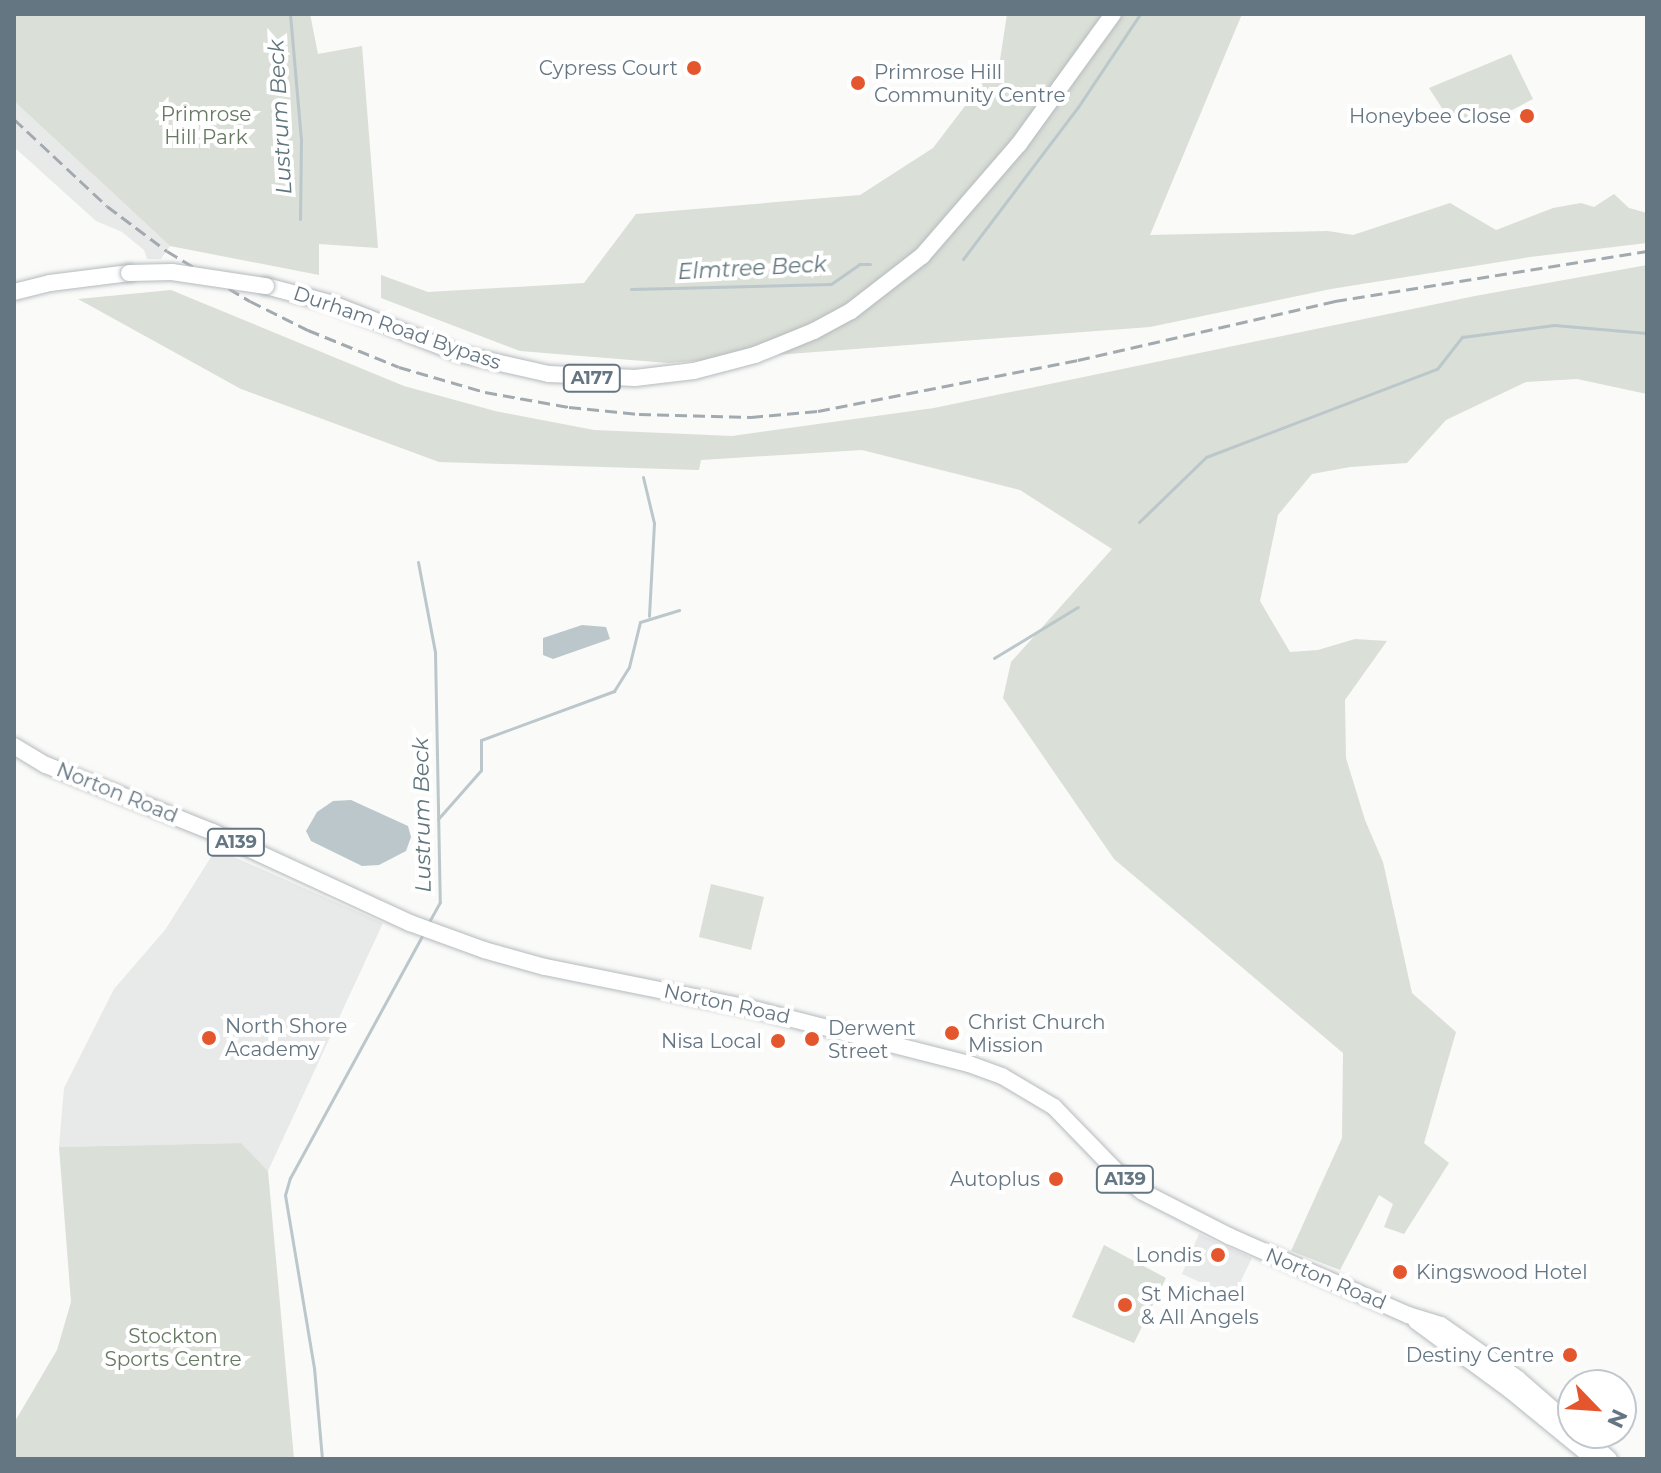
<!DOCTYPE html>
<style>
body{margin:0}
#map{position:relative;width:1661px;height:1473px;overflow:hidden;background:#fafaf8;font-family:Montserrat,sans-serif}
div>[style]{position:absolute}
.built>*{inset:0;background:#e8e9e9}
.green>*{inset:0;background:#dadfd7}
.water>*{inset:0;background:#bbc7cb}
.stream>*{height:3px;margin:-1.5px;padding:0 1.5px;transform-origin:1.5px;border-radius:1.5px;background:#bbc7cb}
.roads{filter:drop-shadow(0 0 2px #b5babe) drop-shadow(0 0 2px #b5babe)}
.primary>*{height:16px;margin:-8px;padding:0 8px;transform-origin:8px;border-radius:8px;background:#fff}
.rail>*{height:3px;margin-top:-1.5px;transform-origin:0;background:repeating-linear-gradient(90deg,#a2aab0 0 12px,transparent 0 18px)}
.bridges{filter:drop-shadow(0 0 2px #b5babe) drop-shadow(0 0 2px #b5babe)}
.primary-bridge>*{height:16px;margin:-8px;padding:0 8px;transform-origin:8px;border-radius:8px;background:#fff}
.dots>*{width:22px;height:22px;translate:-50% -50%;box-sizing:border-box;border:4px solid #fff;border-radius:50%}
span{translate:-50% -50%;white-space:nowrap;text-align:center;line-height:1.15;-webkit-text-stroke:8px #fff;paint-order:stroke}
.shield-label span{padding:2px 6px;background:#fff;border:2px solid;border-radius:6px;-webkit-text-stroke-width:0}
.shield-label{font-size:18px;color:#657683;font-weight:700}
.poi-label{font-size:20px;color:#657683}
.right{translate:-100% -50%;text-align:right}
.left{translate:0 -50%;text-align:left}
.park-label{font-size:20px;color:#687a64}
.street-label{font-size:20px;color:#657683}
.water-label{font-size:22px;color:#60757c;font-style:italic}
.frame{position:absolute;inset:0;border:16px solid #657683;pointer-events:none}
.north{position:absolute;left:1557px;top:1369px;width:80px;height:80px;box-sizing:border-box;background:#fff;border:2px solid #c1c8cd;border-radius:50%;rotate:115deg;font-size:22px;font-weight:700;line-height:32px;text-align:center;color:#657683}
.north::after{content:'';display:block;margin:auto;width:28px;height:36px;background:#e4572e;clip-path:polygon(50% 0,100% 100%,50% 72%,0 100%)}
</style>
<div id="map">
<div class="built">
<div style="clip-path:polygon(14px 101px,170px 246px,161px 259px,147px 259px,144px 250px,122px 232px,96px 221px,14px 147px)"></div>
<div style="clip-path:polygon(216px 849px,383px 923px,268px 1171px,241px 1143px,59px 1147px,64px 1088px,114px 989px,165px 930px)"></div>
<div style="clip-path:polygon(1199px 1234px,1252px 1258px,1233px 1297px,1182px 1274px)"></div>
</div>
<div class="green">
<div style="clip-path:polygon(14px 14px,310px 14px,318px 54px,362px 46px,378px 248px,319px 244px,319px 275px,170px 246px,14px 101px)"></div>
<div style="clip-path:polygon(1007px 14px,1242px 14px,1150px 235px,1328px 231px,1353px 235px,1450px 203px,1496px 230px,1553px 208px,1581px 203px,1594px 207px,1614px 194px,1629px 208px,1647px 213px,1647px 243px,1530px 257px,1331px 289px,1150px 327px,668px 363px,520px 351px,381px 298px,381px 275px,428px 292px,584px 283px,636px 214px,860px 195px,933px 148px,1000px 60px)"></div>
<div style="clip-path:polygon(1511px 54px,1533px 99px,1493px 120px,1471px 124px,1447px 116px,1429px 88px)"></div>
<div style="clip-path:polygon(1647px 265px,1647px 394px,1577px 379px,1526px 382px,1446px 420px,1407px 463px,1350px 467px,1312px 474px,1278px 515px,1260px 601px,1290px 652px,1318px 650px,1355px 639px,1387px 641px,1345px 700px,1346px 758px,1365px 820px,1383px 862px,1412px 993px,1456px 1032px,1424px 1143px,1449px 1163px,1404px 1234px,1384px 1227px,1393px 1204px,1379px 1195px,1340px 1270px,1291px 1251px,1342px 1138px,1343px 1053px,1114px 859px,1003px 698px,1011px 662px,1112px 549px,1020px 490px,862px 450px,701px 460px,699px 470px,439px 462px,241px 389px,78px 299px,171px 290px,404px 386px,495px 411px,594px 430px,732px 436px,934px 408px,1475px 296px)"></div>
<div style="clip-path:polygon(711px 884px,764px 897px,751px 950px,699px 937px)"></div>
<div style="clip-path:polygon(241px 1143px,268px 1171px,294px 1459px,14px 1459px,14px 1423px,57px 1350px,71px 1302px,59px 1147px)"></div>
<div style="clip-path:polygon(1104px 1245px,1166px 1278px,1134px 1343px,1072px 1317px)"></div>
</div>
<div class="water">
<div style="clip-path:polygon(582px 625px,606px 627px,610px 639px,553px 659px,543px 655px,543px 638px)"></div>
<div style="clip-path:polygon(351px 800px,408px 826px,411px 837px,406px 851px,379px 865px,362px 866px,311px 841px,306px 831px,317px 812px,333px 801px)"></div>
</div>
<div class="stream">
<div style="left:290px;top:14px;width:125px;rotate:85deg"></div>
<div style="left:301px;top:139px;width:80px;rotate:90.7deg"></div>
<div style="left:963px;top:259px;width:191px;rotate:-52.9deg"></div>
<div style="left:1078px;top:107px;width:112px;rotate:-56.3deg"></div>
<div style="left:631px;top:289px;width:200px;rotate:-1.4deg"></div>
<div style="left:831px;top:284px;width:35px;rotate:-35deg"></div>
<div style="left:860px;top:264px;width:10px"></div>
<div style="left:643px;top:477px;width:47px;rotate:76.6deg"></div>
<div style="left:654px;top:523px;width:93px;rotate:93.1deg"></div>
<div style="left:1139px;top:522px;width:93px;rotate:-44.1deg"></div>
<div style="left:1206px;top:457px;width:247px;rotate:-20.9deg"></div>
<div style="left:1437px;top:369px;width:41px;rotate:-52deg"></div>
<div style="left:1462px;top:337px;width:93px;rotate:-7.4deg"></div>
<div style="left:1554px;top:325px;width:93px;rotate:4.9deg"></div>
<div style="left:418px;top:562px;width:92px;rotate:79.3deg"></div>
<div style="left:435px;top:652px;width:250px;rotate:88.9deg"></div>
<div style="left:440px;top:902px;width:23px;rotate:119deg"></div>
<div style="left:994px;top:658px;width:98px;rotate:-31.3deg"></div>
<div style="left:438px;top:819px;width:65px;rotate:-48.7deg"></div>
<div style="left:481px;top:770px;width:30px;rotate:-90deg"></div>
<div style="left:481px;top:740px;width:142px;rotate:-20.2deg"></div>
<div style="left:614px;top:691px;width:28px;rotate:-58deg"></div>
<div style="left:629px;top:667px;width:46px;rotate:-76.3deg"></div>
<div style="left:640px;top:622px;width:41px;rotate:-17.1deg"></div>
<div style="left:322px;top:1459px;width:91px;rotate:-95deg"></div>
<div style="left:314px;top:1368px;width:175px;rotate:-99.5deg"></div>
<div style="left:285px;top:1195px;width:18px;rotate:-74deg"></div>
<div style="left:290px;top:1178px;width:280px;rotate:-61.4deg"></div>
</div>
<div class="roads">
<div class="primary">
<div style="left:266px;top:286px;width:66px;rotate:14.9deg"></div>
<div style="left:330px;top:303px;width:140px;rotate:21.4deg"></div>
<div style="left:460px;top:354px;width:91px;rotate:12.7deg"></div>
<div style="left:549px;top:374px;width:86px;rotate:2.7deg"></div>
<div style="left:635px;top:378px;width:59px;rotate:-6.8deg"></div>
<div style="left:694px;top:371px;width:63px;rotate:-14.7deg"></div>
<div style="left:755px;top:355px;width:64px;rotate:-22.1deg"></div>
<div style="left:814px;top:331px;width:42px;rotate:-28.4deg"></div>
<div style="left:851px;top:311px;width:90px;rotate:-37.8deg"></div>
<div style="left:922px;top:256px;width:148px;rotate:-49.1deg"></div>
<div style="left:1019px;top:144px;width:160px;rotate:-54.1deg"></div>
<div style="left:14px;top:292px;width:37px;rotate:-14deg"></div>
<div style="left:50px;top:283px;width:80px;rotate:-7.2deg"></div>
<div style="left:14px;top:746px;width:37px;rotate:31deg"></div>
<div style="left:46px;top:765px;width:180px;rotate:21.9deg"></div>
<div style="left:213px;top:832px;width:217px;rotate:24.8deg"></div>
<div style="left:410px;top:923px;width:79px;rotate:20deg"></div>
<div style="left:484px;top:950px;width:63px;rotate:15.6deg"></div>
<div style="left:545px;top:967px;width:208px;rotate:11.4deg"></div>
<div style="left:749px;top:1008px;width:227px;rotate:14.3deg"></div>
<div style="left:969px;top:1064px;width:35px;rotate:20deg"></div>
<div style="left:1002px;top:1076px;width:61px;rotate:30.8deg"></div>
<div style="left:1054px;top:1107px;width:89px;rotate:45.9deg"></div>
<div style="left:1116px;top:1171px;width:34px;rotate:38deg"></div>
<div style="left:1143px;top:1192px;width:97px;rotate:27.1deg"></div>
<div style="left:1229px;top:1236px;width:196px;rotate:23.8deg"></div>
<div style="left:1408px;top:1315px;width:34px;rotate:17deg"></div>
<div style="left:1441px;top:1325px;width:94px;rotate:35deg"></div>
<div style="left:1518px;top:1379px;width:73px;rotate:41.1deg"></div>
<div style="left:1416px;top:1321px;width:117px;rotate:36.3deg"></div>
<div style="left:1510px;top:1390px;width:109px;rotate:39.4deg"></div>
<div style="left:1580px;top:1433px;width:39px;rotate:42deg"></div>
</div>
</div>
<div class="rail">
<div style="left:14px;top:119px;width:127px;rotate:43.1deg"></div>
<div style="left:107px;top:206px;width:75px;rotate:36.9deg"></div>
<div style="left:167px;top:251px;width:97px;rotate:31.1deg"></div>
<div style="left:250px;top:301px;width:65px;rotate:26.6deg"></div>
<div style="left:308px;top:330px;width:98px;rotate:22.1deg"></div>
<div style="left:399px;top:367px;width:90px;rotate:16.2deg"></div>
<div style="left:485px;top:392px;width:85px;rotate:10.1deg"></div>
<div style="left:569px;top:407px;width:70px;rotate:5.7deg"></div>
<div style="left:639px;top:414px;width:112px;rotate:1.5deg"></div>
<div style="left:751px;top:417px;width:67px;rotate:-5.1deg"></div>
<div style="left:818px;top:411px;width:265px;rotate:-11.1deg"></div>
<div style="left:1078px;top:360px;width:264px;rotate:-12.9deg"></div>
<div style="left:1335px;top:301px;width:316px;rotate:-9.1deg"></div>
</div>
<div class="bridges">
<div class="primary-bridge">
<div style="left:129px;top:273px;width:43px;rotate:-1.3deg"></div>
<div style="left:172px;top:272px;width:95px;rotate:8.5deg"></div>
</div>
</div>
<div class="dots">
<div style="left:694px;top:68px;background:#e4572e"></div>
<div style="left:858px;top:83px;background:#e4572e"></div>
<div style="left:1527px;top:116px;background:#e4572e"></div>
<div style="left:952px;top:1033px;background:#e4572e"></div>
<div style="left:209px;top:1038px;background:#e4572e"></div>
<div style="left:812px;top:1039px;background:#e4572e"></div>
<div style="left:778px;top:1041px;background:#e4572e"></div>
<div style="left:1056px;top:1179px;background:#e4572e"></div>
<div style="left:1218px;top:1255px;background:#e4572e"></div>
<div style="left:1400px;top:1272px;background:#e4572e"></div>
<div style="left:1125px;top:1305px;background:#e4572e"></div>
<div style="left:1570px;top:1355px;background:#e4572e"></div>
</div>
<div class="shield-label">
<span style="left:592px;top:378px">A177</span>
<span style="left:236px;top:842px">A139</span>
<span style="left:1125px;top:1179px">A139</span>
</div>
<div class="poi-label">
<span class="right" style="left:678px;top:68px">Cypress Court</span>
<span class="left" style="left:874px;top:84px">Primrose Hill<br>Community Centre</span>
<span class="right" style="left:1511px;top:116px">Honeybee Close</span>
<span class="left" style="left:968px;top:1034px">Christ Church<br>Mission</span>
<span class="left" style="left:225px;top:1038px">North Shore<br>Academy</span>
<span class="left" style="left:828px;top:1040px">Derwent<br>Street</span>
<span class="right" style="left:762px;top:1041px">Nisa Local</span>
<span class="right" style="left:1040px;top:1179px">Autoplus</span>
<span class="right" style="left:1202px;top:1255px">Londis</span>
<span class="left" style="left:1416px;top:1272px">Kingswood Hotel</span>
<span class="left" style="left:1141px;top:1306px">St Michael<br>&amp; All Angels</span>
<span class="right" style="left:1554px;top:1355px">Destiny Centre</span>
</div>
<div class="park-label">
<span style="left:206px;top:126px">Primrose<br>Hill Park</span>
<span style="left:173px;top:1348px">Stockton<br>Sports Centre</span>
</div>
<div class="street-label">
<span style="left:397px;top:328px;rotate:19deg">Durham Road Bypass</span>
<span style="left:117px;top:793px;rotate:22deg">Norton Road</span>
<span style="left:727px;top:1004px;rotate:12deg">Norton Road</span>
<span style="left:1326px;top:1279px;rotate:23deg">Norton Road</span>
</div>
<div class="water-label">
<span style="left:280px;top:117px;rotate:-93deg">Lustrum Beck</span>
<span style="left:752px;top:268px;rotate:-3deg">Elmtree Beck</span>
<span style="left:422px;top:815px;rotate:-91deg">Lustrum Beck</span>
</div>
<div class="frame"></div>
<div class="north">N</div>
</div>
